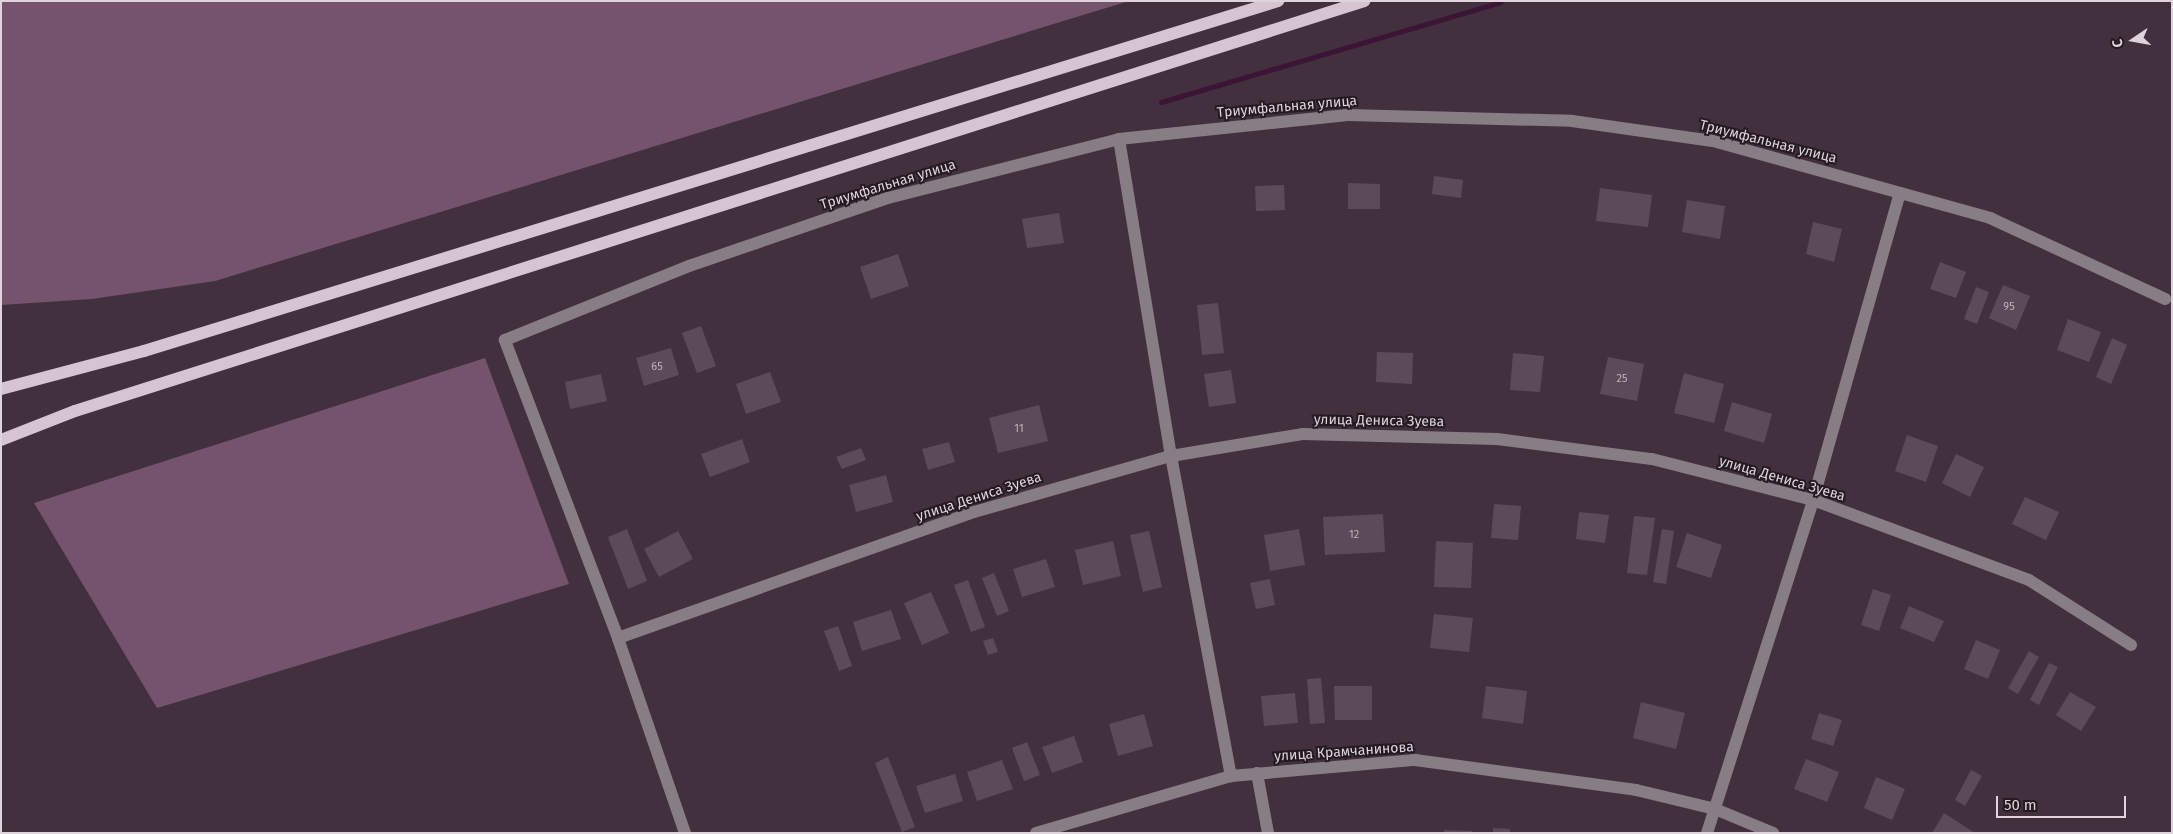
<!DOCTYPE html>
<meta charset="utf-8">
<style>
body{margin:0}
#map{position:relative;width:2173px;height:834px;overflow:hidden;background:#42303e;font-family:"Fira Sans",sans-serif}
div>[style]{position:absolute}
.green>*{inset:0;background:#75536c}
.stream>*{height:5px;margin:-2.5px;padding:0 2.5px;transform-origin:2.5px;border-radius:2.5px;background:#3c1435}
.building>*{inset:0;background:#5d4a58}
.minor>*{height:12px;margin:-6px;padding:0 6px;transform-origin:6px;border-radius:6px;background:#877e85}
.major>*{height:12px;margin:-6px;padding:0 6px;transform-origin:6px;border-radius:6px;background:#d7c4d2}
span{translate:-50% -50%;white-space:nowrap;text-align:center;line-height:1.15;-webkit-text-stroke:4px #241b22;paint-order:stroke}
.number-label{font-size:11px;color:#beb1bb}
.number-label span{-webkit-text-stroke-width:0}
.street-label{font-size:14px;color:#dfd3dc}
.frame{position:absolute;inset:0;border:2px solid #dfd3dc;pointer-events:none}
.north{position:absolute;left:2108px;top:15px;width:50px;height:50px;-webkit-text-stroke:4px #241b22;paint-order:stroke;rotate:258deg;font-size:14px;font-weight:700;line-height:20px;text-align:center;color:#dfd3dc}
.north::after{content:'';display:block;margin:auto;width:18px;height:22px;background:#dfd3dc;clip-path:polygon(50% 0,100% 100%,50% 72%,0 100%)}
.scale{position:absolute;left:1996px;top:796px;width:130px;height:22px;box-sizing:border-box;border:2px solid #dfd3dc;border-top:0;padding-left:6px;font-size:15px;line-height:18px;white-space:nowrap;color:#dfd3dc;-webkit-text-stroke:4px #241b22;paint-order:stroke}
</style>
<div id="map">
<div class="green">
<div style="clip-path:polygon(1px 1px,1129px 1px,215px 281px,92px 299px,1px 305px)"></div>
<div style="clip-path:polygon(485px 358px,569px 584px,157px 708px,34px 503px)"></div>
</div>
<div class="stream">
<div style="left:1161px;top:102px;width:354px;rotate:-16.4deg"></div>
</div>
<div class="building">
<div style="clip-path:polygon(1434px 176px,1463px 180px,1461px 198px,1432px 194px)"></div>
<div style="clip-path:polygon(1348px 183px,1380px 184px,1380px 209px,1348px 209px)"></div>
<div style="clip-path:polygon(1284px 185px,1285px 210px,1256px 211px,1255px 186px)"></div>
<div style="clip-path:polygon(1600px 188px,1652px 195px,1648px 227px,1596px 221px)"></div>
<div style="clip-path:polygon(1687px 200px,1725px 206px,1720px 239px,1682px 232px)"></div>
<div style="clip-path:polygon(1059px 213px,1064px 243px,1027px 248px,1022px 219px)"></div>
<div style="clip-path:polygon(1813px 222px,1842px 229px,1834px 262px,1806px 254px)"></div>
<div style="clip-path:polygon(898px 254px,909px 286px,871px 299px,860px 267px)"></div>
<div style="clip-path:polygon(1940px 262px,1966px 272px,1956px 298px,1930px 289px)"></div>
<div style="clip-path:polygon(2003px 285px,2030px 296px,2016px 330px,1989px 318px)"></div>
<div style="clip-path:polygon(1976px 287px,1989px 292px,1977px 324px,1964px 319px)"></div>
<div style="clip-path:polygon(1218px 303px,1224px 353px,1202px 355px,1197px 305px)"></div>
<div style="clip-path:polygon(2068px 319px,2101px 332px,2089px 362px,2057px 350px)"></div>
<div style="clip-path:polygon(701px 326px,716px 366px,697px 373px,682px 333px)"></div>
<div style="clip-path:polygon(2112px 338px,2127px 345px,2111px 384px,2096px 377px)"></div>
<div style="clip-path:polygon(671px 348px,679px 375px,644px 386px,636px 358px)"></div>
<div style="clip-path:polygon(1377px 352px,1413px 353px,1412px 384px,1376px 382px)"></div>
<div style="clip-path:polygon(1513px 353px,1544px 356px,1540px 392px,1510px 390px)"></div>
<div style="clip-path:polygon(1608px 357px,1644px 364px,1637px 401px,1600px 394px)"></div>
<div style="clip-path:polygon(1231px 370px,1236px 403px,1209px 407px,1204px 374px)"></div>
<div style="clip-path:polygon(770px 372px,781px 402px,746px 414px,736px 384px)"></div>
<div style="clip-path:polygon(1684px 373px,1724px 384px,1714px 423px,1674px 413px)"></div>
<div style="clip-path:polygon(601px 374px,607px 401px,570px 409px,565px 382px)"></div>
<div style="clip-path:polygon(1732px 402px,1772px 414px,1764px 443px,1724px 431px)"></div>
<div style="clip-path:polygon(1039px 405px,1048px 441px,998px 453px,989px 418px)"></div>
<div style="clip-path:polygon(1907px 435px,1938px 446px,1926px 482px,1895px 471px)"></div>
<div style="clip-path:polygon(742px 439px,750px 462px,710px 477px,701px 454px)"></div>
<div style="clip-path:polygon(949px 442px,955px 462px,928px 470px,922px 449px)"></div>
<div style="clip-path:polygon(861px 448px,866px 460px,842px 469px,836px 457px)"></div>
<div style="clip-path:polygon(1956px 454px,1984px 467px,1970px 497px,1942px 483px)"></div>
<div style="clip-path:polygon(886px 475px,893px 502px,856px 512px,849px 485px)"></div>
<div style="clip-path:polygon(2025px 497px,2059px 512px,2046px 540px,2012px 524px)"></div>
<div style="clip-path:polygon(1494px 504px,1521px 506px,1518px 540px,1491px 538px)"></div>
<div style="clip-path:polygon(1579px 512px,1609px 515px,1605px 543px,1576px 539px)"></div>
<div style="clip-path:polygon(1383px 514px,1385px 552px,1325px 555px,1323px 517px)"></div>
<div style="clip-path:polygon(1634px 516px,1655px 518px,1647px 575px,1627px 573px)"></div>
<div style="clip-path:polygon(627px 529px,647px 581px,628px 589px,608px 537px)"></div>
<div style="clip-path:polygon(1299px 529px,1305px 565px,1270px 571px,1264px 535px)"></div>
<div style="clip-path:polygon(1662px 529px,1674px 531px,1666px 584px,1653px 582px)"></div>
<div style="clip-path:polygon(678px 531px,693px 559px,659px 577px,644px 549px)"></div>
<div style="clip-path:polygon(1149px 531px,1162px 587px,1143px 592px,1130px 535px)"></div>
<div style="clip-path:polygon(1687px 533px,1722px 545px,1711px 578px,1676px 567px)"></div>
<div style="clip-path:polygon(1113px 541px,1121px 576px,1083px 585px,1075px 550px)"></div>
<div style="clip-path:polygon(1436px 541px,1473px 543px,1471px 588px,1434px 587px)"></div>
<div style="clip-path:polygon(1046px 559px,1055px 587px,1022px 597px,1013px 569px)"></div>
<div style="clip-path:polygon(994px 573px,1009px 611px,997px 616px,982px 578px)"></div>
<div style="clip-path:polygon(1270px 579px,1275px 605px,1256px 609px,1250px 583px)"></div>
<div style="clip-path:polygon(968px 580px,985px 627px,971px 632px,954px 585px)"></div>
<div style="clip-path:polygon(1873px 589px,1891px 595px,1879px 631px,1861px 625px)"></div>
<div style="clip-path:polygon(931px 592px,949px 633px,922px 645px,904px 603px)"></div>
<div style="clip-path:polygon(1909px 606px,1944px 621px,1934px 642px,1900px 628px)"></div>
<div style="clip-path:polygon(891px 610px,901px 639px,862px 651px,853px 622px)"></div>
<div style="clip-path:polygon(1434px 614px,1473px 618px,1469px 652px,1430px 648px)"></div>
<div style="clip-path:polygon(838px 626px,852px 666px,839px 671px,824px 631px)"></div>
<div style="clip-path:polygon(993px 638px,998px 652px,988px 655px,983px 641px)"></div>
<div style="clip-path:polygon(1976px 640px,2000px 650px,1988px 679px,1964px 669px)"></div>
<div style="clip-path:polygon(2029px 651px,2039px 657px,2018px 694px,2008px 688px)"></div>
<div style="clip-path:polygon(2049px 663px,2058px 667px,2039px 705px,2030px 700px)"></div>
<div style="clip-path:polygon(1321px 678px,1325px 723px,1310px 724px,1307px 679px)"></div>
<div style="clip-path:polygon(1334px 686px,1372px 686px,1372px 720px,1335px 720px)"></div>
<div style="clip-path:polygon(1486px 686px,1527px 691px,1523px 724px,1482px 718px)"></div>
<div style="clip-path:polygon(2070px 692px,2096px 707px,2081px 731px,2056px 715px)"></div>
<div style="clip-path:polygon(1295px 693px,1298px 723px,1264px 726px,1261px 696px)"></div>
<div style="clip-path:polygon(1641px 702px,1685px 713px,1676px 749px,1633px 738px)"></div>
<div style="clip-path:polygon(1819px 713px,1842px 720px,1833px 746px,1811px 739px)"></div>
<div style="clip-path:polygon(1144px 714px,1153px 746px,1118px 756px,1109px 724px)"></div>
<div style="clip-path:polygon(1074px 736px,1083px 762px,1052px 773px,1042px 747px)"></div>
<div style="clip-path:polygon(1027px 742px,1040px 775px,1024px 781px,1012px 748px)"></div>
<div style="clip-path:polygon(888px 757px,915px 827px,902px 832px,875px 763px)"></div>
<div style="clip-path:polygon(1806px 759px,1839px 772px,1827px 802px,1794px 789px)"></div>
<div style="clip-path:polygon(1002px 760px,1013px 789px,977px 801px,967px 772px)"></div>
<div style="clip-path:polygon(1971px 770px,1982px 776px,1965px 806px,1955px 800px)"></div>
<div style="clip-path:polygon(955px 774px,963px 801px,925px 813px,916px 786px)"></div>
<div style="clip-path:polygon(1876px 777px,1905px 789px,1892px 820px,1864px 808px)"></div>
<div style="clip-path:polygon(1944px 813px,1975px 833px,1932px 833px)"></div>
<div style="clip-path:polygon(1493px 828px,1510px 829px,1510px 833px,1493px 833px)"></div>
<div style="clip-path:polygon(1444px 830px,1472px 831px,1472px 833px,1444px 833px)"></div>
</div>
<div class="minor">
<div style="left:1119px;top:139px;width:321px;rotate:80.7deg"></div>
<div style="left:1171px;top:456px;width:326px;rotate:79.4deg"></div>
<div style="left:618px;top:638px;width:378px;rotate:-19.5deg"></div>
<div style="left:974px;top:512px;width:205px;rotate:-15.9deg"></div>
<div style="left:1171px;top:456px;width:133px;rotate:-9.5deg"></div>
<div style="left:1302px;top:434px;width:195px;rotate:1.5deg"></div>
<div style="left:1497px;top:439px;width:156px;rotate:7.4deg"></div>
<div style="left:1652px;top:459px;width:166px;rotate:14.3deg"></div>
<div style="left:1813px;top:500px;width:230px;rotate:20.3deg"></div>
<div style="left:2029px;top:580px;width:121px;rotate:32.5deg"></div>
<div style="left:1257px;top:773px;width:61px;rotate:79.6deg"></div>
<div style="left:685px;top:833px;width:206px;rotate:-109deg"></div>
<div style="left:618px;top:638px;width:319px;rotate:-110.8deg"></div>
<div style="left:505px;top:340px;width:198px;rotate:-21.9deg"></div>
<div style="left:689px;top:266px;width:210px;rotate:-18.9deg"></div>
<div style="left:888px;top:198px;width:238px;rotate:-14.3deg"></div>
<div style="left:1119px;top:139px;width:230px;rotate:-6deg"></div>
<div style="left:1348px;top:115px;width:224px;rotate:1.5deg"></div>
<div style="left:1572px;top:121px;width:142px;rotate:8.1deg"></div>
<div style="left:1713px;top:141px;width:288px;rotate:15.5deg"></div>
<div style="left:1990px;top:218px;width:193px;rotate:24.8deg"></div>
<div style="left:1036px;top:833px;width:203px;rotate:-16.3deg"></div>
<div style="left:1231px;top:776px;width:185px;rotate:-5deg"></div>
<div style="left:1415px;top:760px;width:223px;rotate:7.7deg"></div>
<div style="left:1636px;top:790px;width:81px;rotate:13.5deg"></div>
<div style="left:1715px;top:809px;width:63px;rotate:22.5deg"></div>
<div style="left:1707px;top:833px;width:349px;rotate:-72.3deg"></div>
<div style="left:1813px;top:500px;width:319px;rotate:-74.2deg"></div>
</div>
<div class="major">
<div style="left:1px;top:389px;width:148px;rotate:-14.9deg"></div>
<div style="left:144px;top:351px;width:1187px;rotate:-17.15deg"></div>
<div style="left:1px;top:440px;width:79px;rotate:-21.4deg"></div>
<div style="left:75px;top:411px;width:1353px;rotate:-17.64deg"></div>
</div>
<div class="number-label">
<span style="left:2009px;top:307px">95</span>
<span style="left:657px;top:367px">65</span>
<span style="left:1622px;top:379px">25</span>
<span style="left:1019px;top:429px">11</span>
<span style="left:1354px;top:535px">12</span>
</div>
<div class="street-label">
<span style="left:1287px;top:107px;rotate:-5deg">Триумфальная улица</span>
<span style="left:1768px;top:142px;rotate:14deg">Триумфальная улица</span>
<span style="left:888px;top:185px;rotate:-17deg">Триумфальная улица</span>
<span style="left:1379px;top:421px;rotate:1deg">улица Дениса Зуева</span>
<span style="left:1782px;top:479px;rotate:16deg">улица Дениса Зуева</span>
<span style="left:979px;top:497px;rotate:-18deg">улица Дениса Зуева</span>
<span style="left:1344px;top:752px;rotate:-4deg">улица Крамчанинова</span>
</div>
<div class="frame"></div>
<div class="north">С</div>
<div class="scale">50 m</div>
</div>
